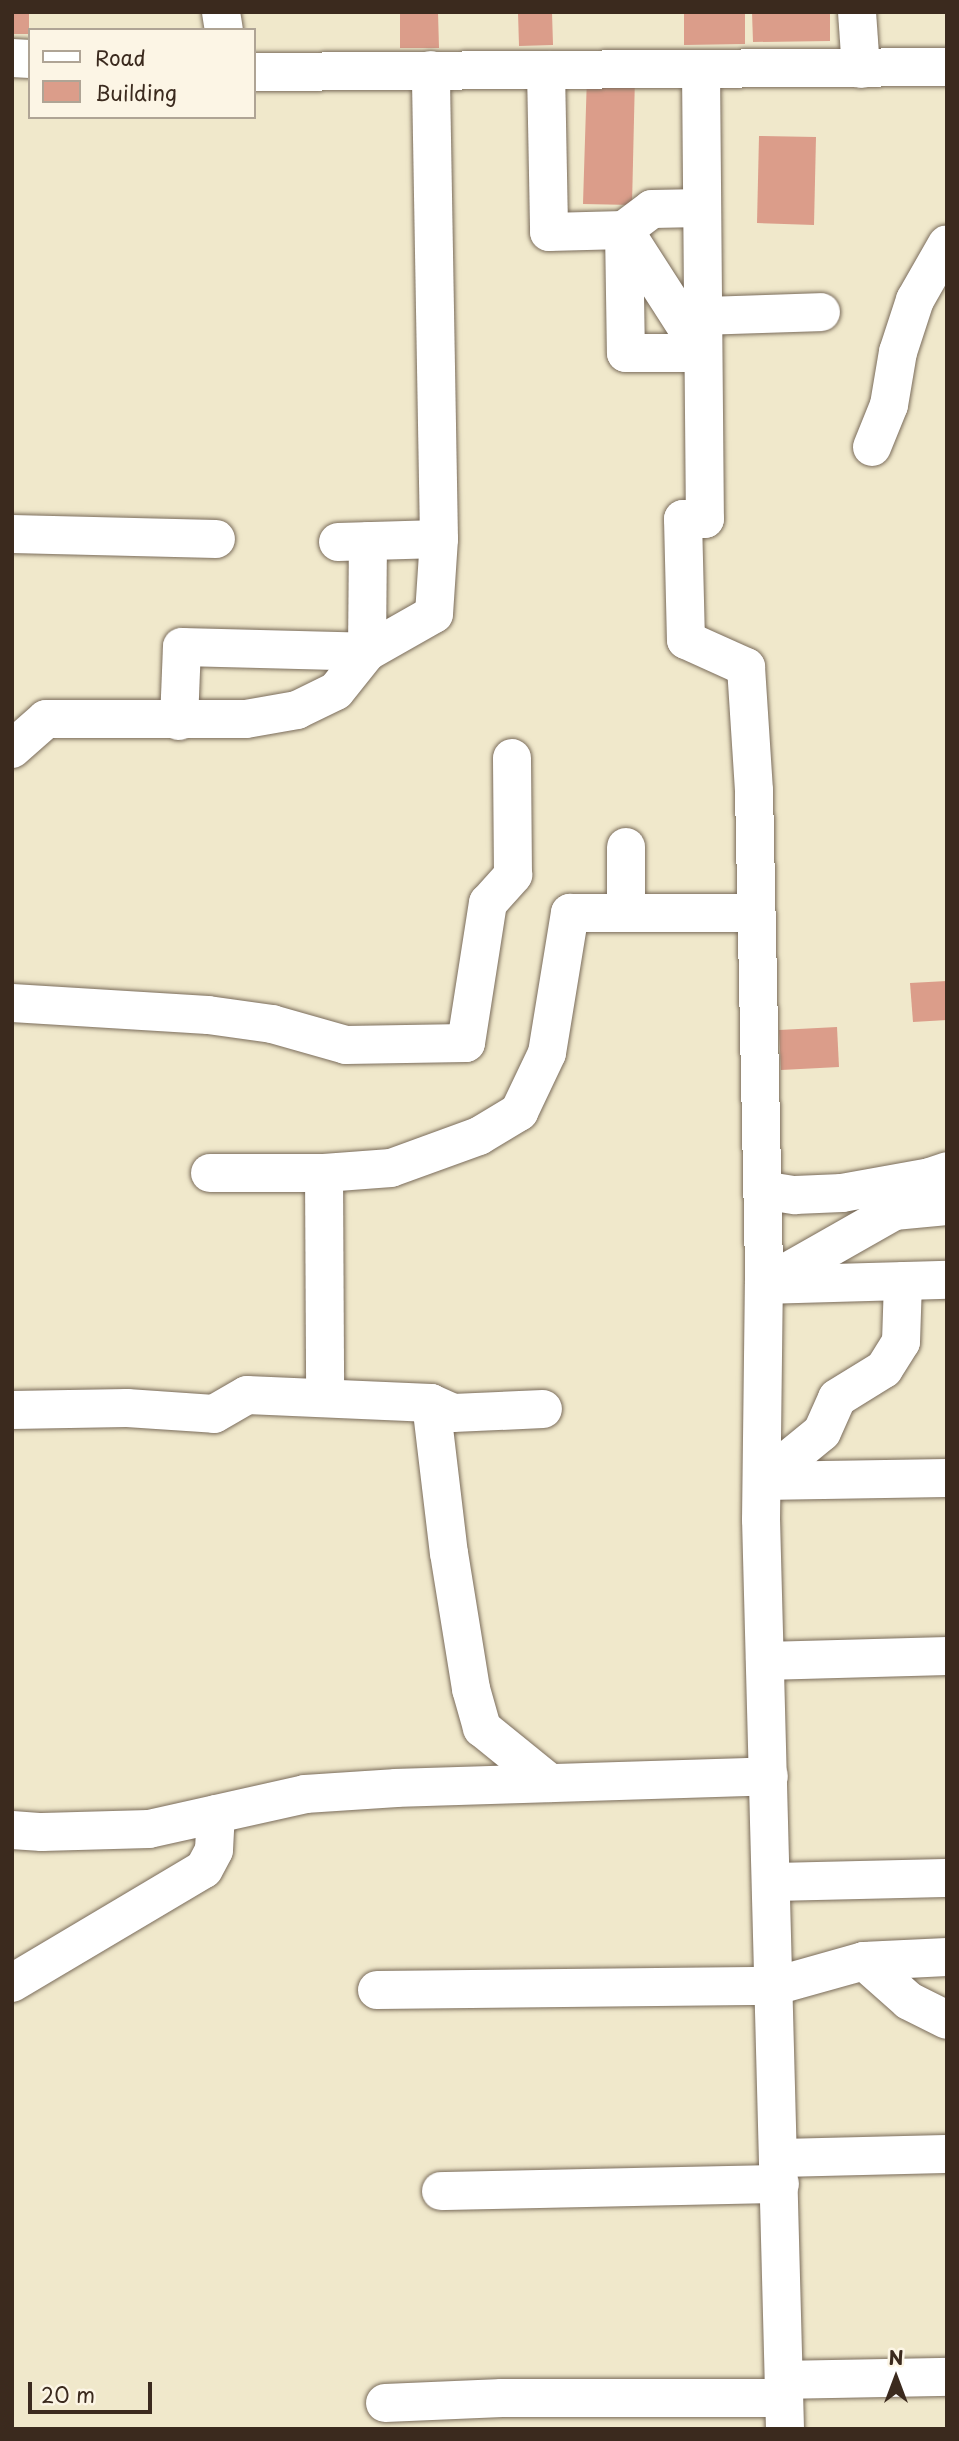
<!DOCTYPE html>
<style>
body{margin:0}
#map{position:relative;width:959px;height:2441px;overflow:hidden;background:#f0e8cb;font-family:"Playpen Sans",sans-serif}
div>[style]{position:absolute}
.building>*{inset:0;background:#db9d8a}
.roads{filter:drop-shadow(0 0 2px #7a6c5b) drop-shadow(0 0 2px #7a6c5b)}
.street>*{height:38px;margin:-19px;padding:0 19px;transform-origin:19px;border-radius:19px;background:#fff}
span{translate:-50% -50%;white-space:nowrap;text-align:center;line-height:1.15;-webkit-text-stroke:5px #fcf5e5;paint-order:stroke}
.frame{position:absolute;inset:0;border:14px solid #3b2a1e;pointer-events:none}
.legend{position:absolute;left:28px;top:28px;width:228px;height:91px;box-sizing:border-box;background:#fcf5e5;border:2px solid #afa495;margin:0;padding:9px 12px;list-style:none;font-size:21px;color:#3b2a1e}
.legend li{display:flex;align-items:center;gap:14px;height:35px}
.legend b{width:35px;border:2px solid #afa495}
.north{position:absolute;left:861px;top:2343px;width:70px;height:70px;-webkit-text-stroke:5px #fcf5e5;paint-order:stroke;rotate:0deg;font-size:19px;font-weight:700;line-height:28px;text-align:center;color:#3b2a1e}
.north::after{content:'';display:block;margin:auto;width:24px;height:32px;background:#3b2a1e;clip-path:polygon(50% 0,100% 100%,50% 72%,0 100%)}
.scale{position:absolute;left:28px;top:2382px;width:124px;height:32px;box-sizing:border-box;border:4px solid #3b2a1e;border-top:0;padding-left:9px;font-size:21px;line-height:24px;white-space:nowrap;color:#3b2a1e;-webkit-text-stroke:5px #fcf5e5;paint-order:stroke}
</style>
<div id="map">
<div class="building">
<div style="clip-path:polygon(12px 12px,29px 12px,29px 34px,12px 34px)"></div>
<div style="clip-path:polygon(400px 12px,438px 12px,439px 48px,400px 48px)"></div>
<div style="clip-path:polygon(518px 12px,552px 12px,553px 45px,519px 46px)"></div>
<div style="clip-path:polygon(684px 12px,745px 12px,745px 44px,684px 45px)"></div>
<div style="clip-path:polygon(752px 12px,830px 12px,830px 41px,753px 42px)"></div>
<div style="clip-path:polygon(587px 75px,635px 76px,632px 205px,583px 204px)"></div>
<div style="clip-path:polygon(759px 136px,816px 137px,814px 225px,757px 223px)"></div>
<div style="clip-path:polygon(947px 981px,947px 1020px,913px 1022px,910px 983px)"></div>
<div style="clip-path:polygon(837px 1027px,839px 1067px,781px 1070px,779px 1030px)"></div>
</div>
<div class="roads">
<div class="street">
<div style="left:221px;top:12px;width:18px;rotate:81deg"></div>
<div style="left:857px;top:12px;width:57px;rotate:86deg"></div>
<div style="left:12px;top:58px;width:18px;rotate:3deg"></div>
<div style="left:701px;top:69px;width:450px;rotate:89.5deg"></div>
<div style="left:705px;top:519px;width:22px;rotate:180deg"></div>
<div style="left:683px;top:519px;width:121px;rotate:88.6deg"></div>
<div style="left:686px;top:640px;width:66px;rotate:24.2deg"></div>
<div style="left:746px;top:667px;width:124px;rotate:86.3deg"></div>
<div style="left:754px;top:791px;width:494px;rotate:88.8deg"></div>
<div style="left:764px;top:1285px;width:183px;rotate:-1.6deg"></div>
<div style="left:546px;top:70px;width:162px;rotate:88.9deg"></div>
<div style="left:549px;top:232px;width:75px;rotate:-1.5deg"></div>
<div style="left:624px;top:230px;width:35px;rotate:-37deg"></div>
<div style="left:652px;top:209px;width:50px;rotate:-1.1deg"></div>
<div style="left:254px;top:72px;width:693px;rotate:-0.41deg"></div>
<div style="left:624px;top:230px;width:123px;rotate:89.1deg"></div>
<div style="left:626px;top:353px;width:77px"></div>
<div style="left:624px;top:230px;width:146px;rotate:57.3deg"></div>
<div style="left:703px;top:316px;width:118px;rotate:-1.9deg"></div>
<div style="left:872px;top:447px;width:45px;rotate:-68deg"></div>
<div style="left:889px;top:405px;width:54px;rotate:-80.4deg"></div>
<div style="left:898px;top:352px;width:55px;rotate:-71.9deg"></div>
<div style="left:915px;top:300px;width:64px;rotate:-60.3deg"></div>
<div style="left:12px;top:534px;width:204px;rotate:1.4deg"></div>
<div style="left:338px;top:542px;width:101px;rotate:-1.7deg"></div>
<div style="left:179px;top:721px;width:74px;rotate:-87.7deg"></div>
<div style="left:182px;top:647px;width:185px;rotate:1.5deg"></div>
<div style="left:367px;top:652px;width:111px;rotate:-89.5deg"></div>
<div style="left:12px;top:749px;width:45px;rotate:-41.4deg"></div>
<div style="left:46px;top:719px;width:200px"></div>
<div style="left:246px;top:719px;width:52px;rotate:-10deg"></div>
<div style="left:297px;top:710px;width:43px;rotate:-26deg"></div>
<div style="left:336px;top:691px;width:50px;rotate:-51.5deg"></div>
<div style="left:367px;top:652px;width:77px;rotate:-29.6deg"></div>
<div style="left:434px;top:614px;width:75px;rotate:-86.2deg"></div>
<div style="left:439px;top:539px;width:469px;rotate:-91deg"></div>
<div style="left:626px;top:847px;width:66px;rotate:90deg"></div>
<div style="left:12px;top:1003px;width:196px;rotate:3.5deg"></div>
<div style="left:208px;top:1015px;width:65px;rotate:8deg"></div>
<div style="left:272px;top:1024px;width:77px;rotate:15.8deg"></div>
<div style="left:346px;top:1045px;width:120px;rotate:-1deg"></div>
<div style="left:466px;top:1043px;width:142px;rotate:-81.1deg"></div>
<div style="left:488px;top:903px;width:38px;rotate:-48deg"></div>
<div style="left:513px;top:875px;width:117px;rotate:-90.5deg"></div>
<div style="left:210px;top:1173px;width:114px"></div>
<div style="left:324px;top:1173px;width:67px;rotate:-4.3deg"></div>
<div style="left:391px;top:1168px;width:94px;rotate:-20deg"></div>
<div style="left:479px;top:1136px;width:47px;rotate:-31deg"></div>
<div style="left:519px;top:1112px;width:65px;rotate:-64.6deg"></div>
<div style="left:547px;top:1053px;width:142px;rotate:-80.7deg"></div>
<div style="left:570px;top:913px;width:186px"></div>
<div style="left:324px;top:1173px;width:224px;rotate:89.7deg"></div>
<div style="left:762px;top:1190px;width:33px;rotate:9deg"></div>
<div style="left:795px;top:1195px;width:47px;rotate:-2.4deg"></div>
<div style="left:842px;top:1193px;width:89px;rotate:-10.3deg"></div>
<div style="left:930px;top:1177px;width:18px;rotate:-19deg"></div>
<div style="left:431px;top:1403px;width:151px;rotate:83.2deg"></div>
<div style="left:449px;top:1553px;width:138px;rotate:80.8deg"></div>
<div style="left:471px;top:1689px;width:41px;rotate:74.2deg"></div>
<div style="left:482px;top:1728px;width:87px;rotate:39deg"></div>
<div style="left:12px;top:1410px;width:115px;rotate:-1deg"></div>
<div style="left:127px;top:1408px;width:87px;rotate:3.9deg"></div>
<div style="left:214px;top:1414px;width:38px;rotate:-30deg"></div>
<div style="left:247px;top:1395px;width:184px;rotate:2.5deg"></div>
<div style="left:431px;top:1403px;width:24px;rotate:24deg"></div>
<div style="left:453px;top:1413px;width:90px;rotate:-2.5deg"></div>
<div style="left:762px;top:1481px;width:77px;rotate:-39.2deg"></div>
<div style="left:822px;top:1432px;width:37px;rotate:-66deg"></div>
<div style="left:837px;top:1398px;width:55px;rotate:-31.7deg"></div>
<div style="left:884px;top:1369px;width:32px;rotate:-58deg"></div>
<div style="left:901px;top:1342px;width:61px;rotate:-88.1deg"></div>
<div style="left:762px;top:1481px;width:185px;rotate:-0.9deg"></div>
<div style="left:765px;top:1661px;width:182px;rotate:-1.6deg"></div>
<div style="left:12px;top:1830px;width:30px;rotate:4deg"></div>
<div style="left:42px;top:1832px;width:107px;rotate:-1.6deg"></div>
<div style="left:149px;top:1829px;width:160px;rotate:-12.6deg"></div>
<div style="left:305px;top:1794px;width:92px;rotate:-3.7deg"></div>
<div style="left:397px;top:1788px;width:372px;rotate:-1.8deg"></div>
<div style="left:772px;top:1882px;width:175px;rotate:-1.3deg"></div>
<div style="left:864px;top:1961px;width:60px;rotate:41.6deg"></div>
<div style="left:909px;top:2001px;width:42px;rotate:26.6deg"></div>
<div style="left:12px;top:1983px;width:223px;rotate:-30.7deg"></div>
<div style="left:204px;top:1869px;width:21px;rotate:-62deg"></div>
<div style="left:214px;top:1850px;width:36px;rotate:-87deg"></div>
<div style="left:377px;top:1990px;width:398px;rotate:-0.6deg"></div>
<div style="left:775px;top:1986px;width:92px;rotate:-15.7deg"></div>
<div style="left:864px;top:1961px;width:83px;rotate:-2.8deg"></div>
<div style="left:779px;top:2158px;width:168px;rotate:-1.4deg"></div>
<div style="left:441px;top:2191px;width:339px;rotate:-1.2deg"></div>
<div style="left:784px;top:2380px;width:163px;rotate:-1.1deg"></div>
<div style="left:385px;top:2403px;width:117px;rotate:-2.4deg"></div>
<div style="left:502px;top:2398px;width:282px"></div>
<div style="left:785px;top:2429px;width:909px;rotate:-91.51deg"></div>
<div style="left:761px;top:1520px;width:235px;rotate:-89.3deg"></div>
<div style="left:764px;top:1285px;width:150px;rotate:-29.6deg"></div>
<div style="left:894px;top:1211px;width:53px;rotate:-5.4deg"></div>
</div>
</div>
<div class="frame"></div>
<ul class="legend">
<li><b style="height:9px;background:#fff"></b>Road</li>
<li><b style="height:19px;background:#db9d8a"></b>Building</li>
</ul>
<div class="north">N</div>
<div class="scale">20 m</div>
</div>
